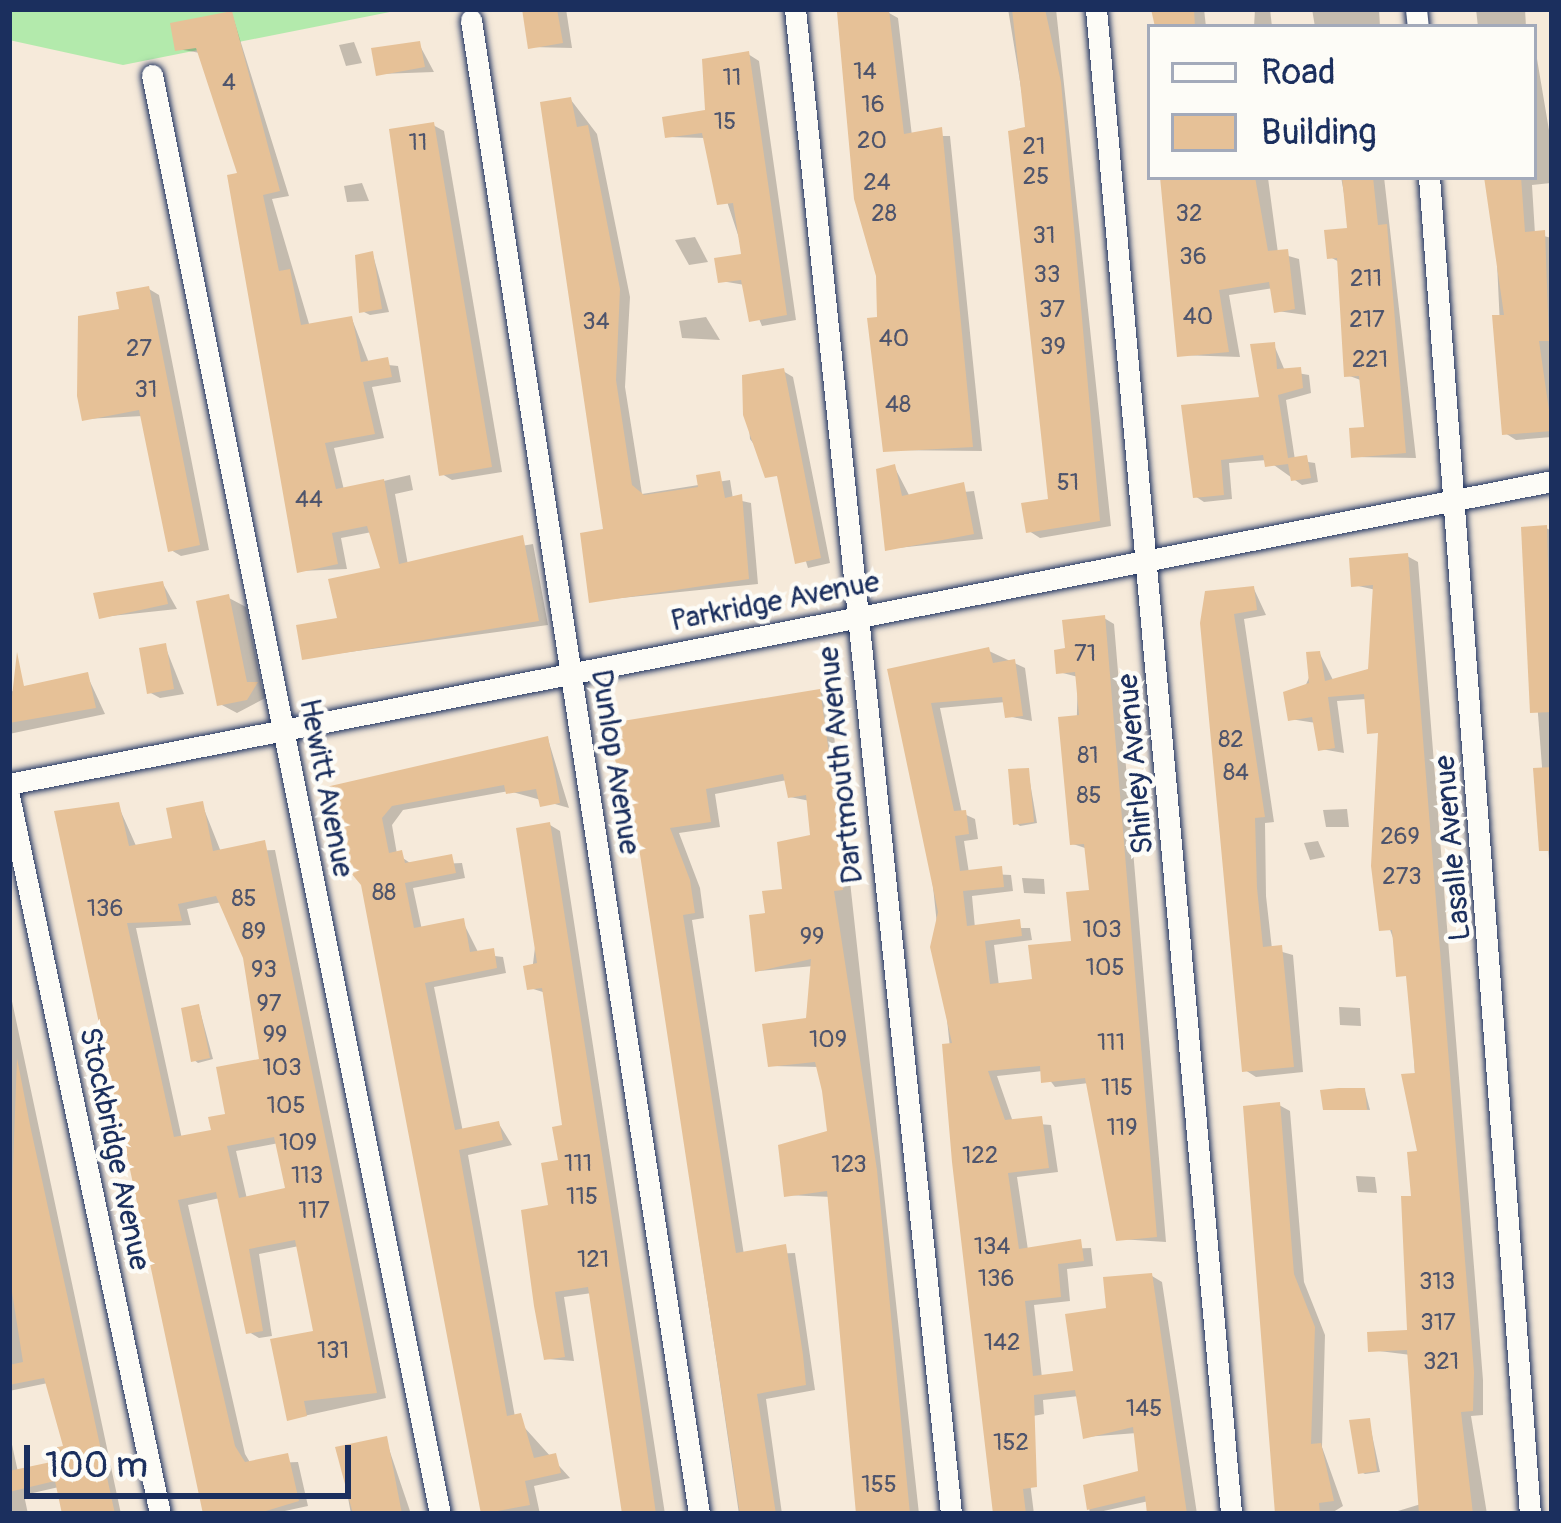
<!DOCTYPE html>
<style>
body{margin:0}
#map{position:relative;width:1561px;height:1523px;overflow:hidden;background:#f6eada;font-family:Pangolin,sans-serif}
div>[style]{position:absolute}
.green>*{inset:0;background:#b3eaac}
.shadow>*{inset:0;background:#0003}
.building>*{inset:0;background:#e6c197}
.roads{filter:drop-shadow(0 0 3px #1b2f5e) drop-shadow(0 0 3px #1b2f5e)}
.minor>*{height:21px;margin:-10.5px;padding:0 10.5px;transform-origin:10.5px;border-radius:10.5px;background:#fdfcf7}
span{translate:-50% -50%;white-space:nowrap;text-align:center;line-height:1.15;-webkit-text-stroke:9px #fdfcf7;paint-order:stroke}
.number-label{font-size:24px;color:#4e546c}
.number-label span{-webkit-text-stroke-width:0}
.street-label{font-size:30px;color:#1b2f5e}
.frame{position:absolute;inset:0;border:12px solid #1b2f5e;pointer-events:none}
.legend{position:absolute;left:1147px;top:24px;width:390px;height:156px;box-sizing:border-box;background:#fdfcf7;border:3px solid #a3aaba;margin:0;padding:15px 21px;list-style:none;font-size:36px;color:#1b2f5e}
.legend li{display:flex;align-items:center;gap:24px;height:60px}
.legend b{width:60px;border:3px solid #a3aaba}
.scale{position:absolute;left:24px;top:1445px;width:327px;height:54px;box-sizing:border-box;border:6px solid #1b2f5e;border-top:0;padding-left:15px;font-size:36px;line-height:42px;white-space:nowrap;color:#1b2f5e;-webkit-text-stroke:9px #fdfcf7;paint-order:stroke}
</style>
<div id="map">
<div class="green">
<div style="clip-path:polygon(9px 9px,405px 9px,123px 65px,9px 40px)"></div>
</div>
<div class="shadow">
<div style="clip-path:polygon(525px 9px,566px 9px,572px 48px,531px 47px)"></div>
<div style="clip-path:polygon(1008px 9px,1056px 9px,1111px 526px,1040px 538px,1029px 531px,1051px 501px,1028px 130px)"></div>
<div style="clip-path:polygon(1154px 9px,1204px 9px,1206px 27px,1158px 27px)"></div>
<div style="clip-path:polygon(1255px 9px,1270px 9px,1272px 27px,1254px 27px)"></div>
<div style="clip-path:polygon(1312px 9px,1379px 9px,1380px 27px,1315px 27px)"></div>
<div style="clip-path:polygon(1476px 9px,1525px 9px,1526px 27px,1478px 27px)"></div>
<div style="clip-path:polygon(889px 13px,898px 18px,912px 136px,950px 136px,982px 451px,886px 450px)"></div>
<div style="clip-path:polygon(232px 14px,289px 196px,272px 199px,310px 327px,352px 319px,369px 363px,398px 366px,401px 382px,372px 387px,384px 438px,334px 448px,344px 490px,410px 475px,413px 490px,395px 494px,408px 565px,533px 544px,548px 625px,305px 658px,383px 571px,372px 532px,341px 538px,347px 569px,300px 571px,240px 175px,200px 53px,178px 49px)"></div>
<div style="clip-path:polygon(1534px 41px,1552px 148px,1551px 183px,1532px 185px,1535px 234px,1552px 238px,1552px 437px,1516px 440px,1505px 433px,1493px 177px,1534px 177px)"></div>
<div style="clip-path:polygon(354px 42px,362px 63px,346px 66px,339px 45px)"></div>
<div style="clip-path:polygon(419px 44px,434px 72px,379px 74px)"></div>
<div style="clip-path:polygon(748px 54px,759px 61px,796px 320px,762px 326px,745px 285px,721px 281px,745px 256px,706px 138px,668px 137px,708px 112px)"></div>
<div style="clip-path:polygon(571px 100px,597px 134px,630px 297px,625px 387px,642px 494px,730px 480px,733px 499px,751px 503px,758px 584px,592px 601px,606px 531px)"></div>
<div style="clip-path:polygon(433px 125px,444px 131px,502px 472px,452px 480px,442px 474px)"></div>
<div style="clip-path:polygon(1164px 177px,1268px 178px,1278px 253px,1299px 259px,1306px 315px,1277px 311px,1274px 288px,1229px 295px,1240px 357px,1180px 355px)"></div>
<div style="clip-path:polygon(1341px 177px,1384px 177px,1416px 458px,1354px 457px,1367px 430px,1363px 381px,1347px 375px,1341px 263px,1330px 257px,1351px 231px)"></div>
<div style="clip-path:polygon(362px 183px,369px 201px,347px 202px,344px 186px)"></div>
<div style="clip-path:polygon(695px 237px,708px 262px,689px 265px,675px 240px)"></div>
<div style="clip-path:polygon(373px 255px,389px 312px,370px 315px,362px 311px)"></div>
<div style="clip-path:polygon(149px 289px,159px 295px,209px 550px,181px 556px,171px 550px,143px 416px,85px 419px,123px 312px)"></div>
<div style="clip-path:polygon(706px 317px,720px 340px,682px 338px,679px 321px)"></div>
<div style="clip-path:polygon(1274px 345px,1285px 371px,1309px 375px,1311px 393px,1286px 400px,1295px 460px,1315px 463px,1318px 482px,1302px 485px,1267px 460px,1229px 463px,1232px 499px,1204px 502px,1195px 496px,1262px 400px)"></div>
<div style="clip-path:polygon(783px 371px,793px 377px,830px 563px,808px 568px,781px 481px,750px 439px,745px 377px)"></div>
<div style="clip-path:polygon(895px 468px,910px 497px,974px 491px,983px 539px,888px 549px)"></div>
<div style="clip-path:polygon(1546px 528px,1552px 531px,1552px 899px,1524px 529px)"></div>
<div style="clip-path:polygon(1407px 556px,1418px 562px,1483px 1380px,1483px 1415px,1471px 1416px,1487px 1514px,1388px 1514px,1421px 1504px,1411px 1355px,1371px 1350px,1411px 1333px,1420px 1154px,1409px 981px,1376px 892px,1381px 739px,1367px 699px,1337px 701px,1344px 753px,1321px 749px,1316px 723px,1290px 719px,1320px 654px,1334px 682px,1371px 671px,1376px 590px,1354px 585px)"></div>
<div style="clip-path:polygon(163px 584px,177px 609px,102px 617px)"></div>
<div style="clip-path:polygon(1254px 589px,1266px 615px,1244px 619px,1274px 822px,1265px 823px,1266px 896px,1272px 949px,1293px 955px,1303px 1072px,1256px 1077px,1245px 1070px,1208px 594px)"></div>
<div style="clip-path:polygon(229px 598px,246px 607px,262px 688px,273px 694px,237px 713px,220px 704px)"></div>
<div style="clip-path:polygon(1104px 618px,1114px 624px,1166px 1242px,1119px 1239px,1089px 1083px,1055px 1087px,1043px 1071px,997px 1076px,1013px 1122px,1051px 1125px,1058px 1172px,1017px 1177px,1028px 1250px,1091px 1248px,1093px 1266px,1067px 1269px,1070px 1301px,1034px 1305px,1042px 1378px,1077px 1374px,1109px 1310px,1152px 1276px,1162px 1282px,1197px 1514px,1150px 1514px,1149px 1501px,1090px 1514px,1086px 1487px,1141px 1473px,1137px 1433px,1085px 1437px,1079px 1396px,1043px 1400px,1044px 1414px,1022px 1418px,1034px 1514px,999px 1514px,928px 839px,890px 672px,989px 651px,1025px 668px,1032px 721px,1007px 716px,1006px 702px,940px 708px,962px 813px,975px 819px,978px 839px,964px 841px,969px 873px,1011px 875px,1013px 891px,972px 896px,975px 928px,1030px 928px,1032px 940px,994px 945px,999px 986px,1035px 982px,1074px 943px,1093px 893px,1088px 849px,1073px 844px,1078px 677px,1059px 672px)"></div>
<div style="clip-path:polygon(165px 646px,184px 694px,160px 698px,149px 692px)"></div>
<div style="clip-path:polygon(87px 675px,105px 714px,9px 734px,9px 692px)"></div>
<div style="clip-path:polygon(820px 692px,830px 698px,919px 1514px,860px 1514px,831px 1197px,787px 1195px,831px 1133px,819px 1067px,771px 1066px,809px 1021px,814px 966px,758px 971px,768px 915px,814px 838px,810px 801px,790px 797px,787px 780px,715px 794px,720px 827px,679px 833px,700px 888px,704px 918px,692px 920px,744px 1255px,795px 1253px,815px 1390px,766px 1399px,782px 1514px,739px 1514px,644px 864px,608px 726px)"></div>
<div style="clip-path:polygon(548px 739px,569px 808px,509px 791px,403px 810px,392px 825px,397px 854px,413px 865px,462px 863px,465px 878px,413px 888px,422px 930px,463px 922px,479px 954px,503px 957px,506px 973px,434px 987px,463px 1132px,499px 1124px,512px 1145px,468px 1155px,515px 1417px,570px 1478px,534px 1486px,540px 1514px,485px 1514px,364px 883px,330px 789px)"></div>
<div style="clip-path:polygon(1028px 771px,1037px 823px,1020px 826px,1016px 823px)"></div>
<div style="clip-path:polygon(evenodd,202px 804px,221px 852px,275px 850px,386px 1398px,290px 1419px,317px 1333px,299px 1246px,259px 1254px,272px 1336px,259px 1338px,249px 1332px,220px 1198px,188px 1205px,245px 1454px,251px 1464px,298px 1462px,308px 1506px,271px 1514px,206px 1514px,57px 813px,118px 805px,137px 848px,175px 840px,202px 804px,222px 902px,246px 957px,262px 1061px,214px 1133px,182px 1139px,136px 928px,191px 925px,187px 909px,222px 902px,202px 804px,279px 1143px,288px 1190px,247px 1199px,236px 1151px,279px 1143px)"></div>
<div style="clip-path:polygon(1347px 809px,1349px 827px,1326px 827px,1323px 810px)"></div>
<div style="clip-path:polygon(550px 825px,560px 831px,665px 1514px,625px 1514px,592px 1293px,564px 1297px,574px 1361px,547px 1359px,566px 1128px,546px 993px,530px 988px)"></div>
<div style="clip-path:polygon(1318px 841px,1325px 857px,1310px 860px,1304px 843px)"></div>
<div style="clip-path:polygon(1022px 878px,1044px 879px,1045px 894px,1024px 893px)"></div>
<div style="clip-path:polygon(9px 987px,121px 1514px,65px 1514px,59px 1487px,24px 1495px,28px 1514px,9px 1514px,9px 1431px,18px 1472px,55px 1464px,67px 1448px,48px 1383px,9px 1391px)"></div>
<div style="clip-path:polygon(199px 1007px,213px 1059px,198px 1063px,194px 1060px)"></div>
<div style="clip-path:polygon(1339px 1007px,1360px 1008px,1361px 1026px,1340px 1025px)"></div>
<div style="clip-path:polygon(1365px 1091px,1370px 1110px,1326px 1108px)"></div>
<div style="clip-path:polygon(1279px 1105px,1290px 1111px,1304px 1282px,1325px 1335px,1322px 1447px,1343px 1506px,1330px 1514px,1281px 1514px)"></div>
<div style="clip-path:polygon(1356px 1176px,1375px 1177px,1377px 1193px,1358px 1192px)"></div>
<div style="clip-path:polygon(1369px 1421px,1380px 1472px,1365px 1474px,1361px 1472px)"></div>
<div style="clip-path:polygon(386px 1440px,411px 1514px,351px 1514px,339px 1449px)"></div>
</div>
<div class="building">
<div style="clip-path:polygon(522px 9px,557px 9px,563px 43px,528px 49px)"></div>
<div style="clip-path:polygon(1012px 9px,1045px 9px,1061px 82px,1100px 521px,1026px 533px,1021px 503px,1048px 499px,1008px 131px,1025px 127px)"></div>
<div style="clip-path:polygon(1151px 9px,1194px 9px,1195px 27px,1155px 27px)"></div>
<div style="clip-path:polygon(889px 10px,904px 134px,942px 127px,973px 447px,883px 452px,867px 318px,877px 317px,876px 276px,854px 199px,837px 12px)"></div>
<div style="clip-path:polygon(232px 11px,280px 191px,263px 195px,279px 271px,290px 269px,301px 325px,352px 316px,361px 362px,388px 357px,392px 377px,363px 382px,375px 434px,325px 443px,336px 489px,384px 479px,399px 564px,523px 535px,539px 621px,302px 660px,296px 625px,337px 618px,328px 579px,380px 568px,367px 526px,332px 533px,338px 564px,297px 573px,227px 175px,237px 173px,196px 48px,175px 51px,170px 23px)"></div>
<div style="clip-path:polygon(420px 41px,425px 67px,376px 76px,371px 48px)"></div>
<div style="clip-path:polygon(749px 51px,787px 315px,749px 322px,741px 280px,718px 283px,714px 258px,741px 254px,733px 203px,717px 205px,702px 133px,665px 138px,662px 117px,705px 110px,702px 59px)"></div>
<div style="clip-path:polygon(571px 97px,577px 127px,588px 125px,620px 289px,616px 380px,632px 485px,644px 495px,698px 487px,696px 475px,720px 471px,725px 498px,742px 494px,749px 579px,589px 603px,580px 533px,603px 529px,540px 102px)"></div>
<div style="clip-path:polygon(434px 122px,492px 467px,439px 476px,389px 129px)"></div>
<div style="clip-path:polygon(1160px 177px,1255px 177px,1268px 251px,1288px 249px,1295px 309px,1274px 313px,1269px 282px,1219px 290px,1229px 352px,1177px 357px)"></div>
<div style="clip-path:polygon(1342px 177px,1373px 177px,1378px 225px,1387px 224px,1406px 453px,1351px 458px,1349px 428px,1364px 427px,1359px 376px,1344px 377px,1337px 258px,1327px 259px,1324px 230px,1347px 228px)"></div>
<div style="clip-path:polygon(1484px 177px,1521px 177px,1525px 232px,1545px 230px,1549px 341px,1539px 341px,1552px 431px,1502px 435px,1492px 315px,1504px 315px)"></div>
<div style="clip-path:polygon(373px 251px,382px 309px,359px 313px,355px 255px)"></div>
<div style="clip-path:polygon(149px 286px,200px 545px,168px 552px,139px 410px,82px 421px,77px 396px,78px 316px,119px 309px,116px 292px)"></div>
<div style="clip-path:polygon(1275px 342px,1277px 369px,1301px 367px,1303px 388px,1278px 395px,1288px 458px,1307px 455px,1311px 478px,1291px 481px,1288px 464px,1265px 467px,1263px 455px,1221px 460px,1224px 495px,1193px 498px,1181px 405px,1259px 397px,1250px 344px)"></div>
<div style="clip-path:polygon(784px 368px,821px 558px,795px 564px,777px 476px,765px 478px,743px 415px,742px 375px)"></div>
<div style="clip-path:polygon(895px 464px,902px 496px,964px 482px,974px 534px,885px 551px,876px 469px)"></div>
<div style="clip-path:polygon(1547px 525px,1552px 712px,1530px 713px,1521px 527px)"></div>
<div style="clip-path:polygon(1408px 553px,1474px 1372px,1473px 1411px,1461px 1412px,1473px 1514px,1419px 1514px,1407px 1350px,1368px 1352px,1367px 1332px,1407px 1330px,1401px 1196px,1411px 1196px,1407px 1152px,1417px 1151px,1401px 1074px,1415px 1073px,1406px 976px,1396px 977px,1392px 930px,1379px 931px,1371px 866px,1378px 733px,1367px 734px,1364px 694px,1328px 697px,1335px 748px,1318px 751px,1312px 717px,1288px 721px,1283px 692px,1309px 683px,1306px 652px,1320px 651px,1325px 681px,1368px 669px,1373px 585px,1351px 587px,1349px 558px)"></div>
<div style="clip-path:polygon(163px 581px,168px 604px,99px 619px,93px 593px)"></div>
<div style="clip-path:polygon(1254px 586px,1257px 610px,1234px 614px,1265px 817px,1255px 818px,1257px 888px,1263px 947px,1282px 945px,1294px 1067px,1242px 1072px,1200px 623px,1205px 591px)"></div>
<div style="clip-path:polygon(229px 594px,247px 682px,258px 682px,247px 700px,217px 706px,196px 601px)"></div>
<div style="clip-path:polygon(1105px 615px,1157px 1237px,1116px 1241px,1085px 1078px,1041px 1083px,1040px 1066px,988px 1071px,1005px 1120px,1042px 1116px,1049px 1168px,1008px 1173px,1019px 1249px,1081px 1239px,1084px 1261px,1058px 1264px,1061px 1297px,1025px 1301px,1033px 1376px,1073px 1371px,1065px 1314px,1106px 1308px,1103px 1277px,1152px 1273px,1187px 1514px,1147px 1514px,1145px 1496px,1087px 1510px,1083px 1485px,1138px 1471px,1133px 1427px,1083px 1439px,1075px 1390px,1034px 1395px,1037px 1487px,1023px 1489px,1026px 1514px,993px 1514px,952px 1162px,942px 1044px,952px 1043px,930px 947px,938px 912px,887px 669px,989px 647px,993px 663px,1015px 659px,1023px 716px,1005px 718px,1002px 697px,931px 703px,954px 811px,966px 810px,969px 834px,955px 836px,960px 871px,1002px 866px,1004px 887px,963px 891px,967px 926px,1020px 919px,1022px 936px,985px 941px,990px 984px,1032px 979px,1028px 945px,1071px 941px,1066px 892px,1089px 890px,1084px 844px,1070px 845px,1058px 717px,1079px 715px,1075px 672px,1056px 674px,1054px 650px,1065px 648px,1062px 620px)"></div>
<div style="clip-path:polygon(166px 643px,174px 689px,147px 694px,139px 648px)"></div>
<div style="clip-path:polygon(17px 652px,24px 686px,88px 672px,96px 708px,9px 723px)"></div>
<div style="clip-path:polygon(820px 689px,839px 824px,843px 890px,834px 891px,877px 1170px,910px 1514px,856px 1514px,827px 1191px,784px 1197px,778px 1145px,827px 1131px,822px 1091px,815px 1062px,768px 1067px,762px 1024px,806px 1018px,811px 959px,755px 972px,749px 915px,765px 913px,762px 891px,782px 889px,777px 842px,810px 835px,806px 795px,788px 798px,783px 774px,706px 789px,711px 822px,670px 828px,690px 880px,695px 913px,683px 915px,736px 1253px,786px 1244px,803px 1355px,806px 1385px,757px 1394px,776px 1514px,740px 1514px,636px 828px,604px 724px)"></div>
<div style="clip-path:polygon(548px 736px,560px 803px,540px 807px,536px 789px,506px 794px,504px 785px,392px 806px,382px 818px,389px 853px,402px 850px,405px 863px,452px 854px,456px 873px,405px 883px,414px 928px,464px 918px,470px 952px,494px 948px,497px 968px,425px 983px,455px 1130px,499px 1121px,503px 1140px,459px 1150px,507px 1416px,521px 1413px,534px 1458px,556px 1453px,561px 1473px,525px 1481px,530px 1505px,481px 1514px,361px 885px,340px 860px,326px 787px)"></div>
<div style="clip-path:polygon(1552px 767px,1552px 851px,1539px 851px,1533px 768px)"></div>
<div style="clip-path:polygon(1029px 768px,1034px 822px,1013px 825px,1008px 769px)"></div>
<div style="clip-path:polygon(evenodd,203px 801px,213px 851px,265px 840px,377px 1393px,304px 1401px,307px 1416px,287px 1421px,270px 1339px,313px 1331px,295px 1240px,249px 1249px,263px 1331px,246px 1334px,216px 1192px,178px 1200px,235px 1446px,245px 1462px,288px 1453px,299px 1501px,256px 1514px,203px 1514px,54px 811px,119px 802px,129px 846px,172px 838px,166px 808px,203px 801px,216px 896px,243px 958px,259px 1059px,216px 1067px,225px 1114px,208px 1117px,211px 1130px,174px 1137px,127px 923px,182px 921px,178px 904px,216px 896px,203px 801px,274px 1137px,285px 1188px,239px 1198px,227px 1146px,274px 1137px)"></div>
<div style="clip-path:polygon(550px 822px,636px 1372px,656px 1514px,622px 1514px,588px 1287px,555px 1292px,565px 1357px,544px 1360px,534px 1306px,521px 1210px,548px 1205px,541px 1163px,558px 1160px,552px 1127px,562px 1125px,542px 988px,527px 990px,523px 966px,537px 963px,516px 828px)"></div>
<div style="clip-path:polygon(199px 1004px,210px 1058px,191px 1062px,181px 1008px)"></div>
<div style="clip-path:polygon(17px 1058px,30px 1125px,115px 1514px,62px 1514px,55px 1481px,9px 1492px,9px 1471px,51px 1462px,48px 1449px,63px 1446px,44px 1378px,9px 1385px,9px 1365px,23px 1362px,9px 1273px)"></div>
<div style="clip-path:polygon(1339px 1088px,1365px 1088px,1367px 1110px,1323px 1110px,1320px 1090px)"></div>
<div style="clip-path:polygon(1280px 1102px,1294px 1274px,1315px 1327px,1311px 1444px,1321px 1443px,1334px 1501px,1319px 1503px,1320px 1514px,1275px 1514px,1243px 1106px)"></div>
<div style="clip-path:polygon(1370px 1418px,1377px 1471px,1358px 1474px,1349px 1420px)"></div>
<div style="clip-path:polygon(387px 1436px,402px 1514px,353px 1514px,335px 1447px)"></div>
</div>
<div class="roads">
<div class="minor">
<div style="left:795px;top:9px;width:1513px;rotate:84.08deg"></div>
<div style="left:1096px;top:9px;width:1511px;rotate:84.87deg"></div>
<div style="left:1416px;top:9px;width:18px;rotate:84deg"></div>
<div style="left:471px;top:20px;width:1511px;rotate:81.32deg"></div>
<div style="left:152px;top:75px;width:1468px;rotate:78.68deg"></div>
<div style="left:1429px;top:177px;width:1341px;rotate:85.68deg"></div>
<div style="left:9px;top:784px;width:1572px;rotate:-11.11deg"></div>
<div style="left:9px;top:796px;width:734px;rotate:78.12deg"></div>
</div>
</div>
<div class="number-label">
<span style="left:865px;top:72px">14</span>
<span style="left:732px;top:78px">11</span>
<span style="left:229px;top:83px">4</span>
<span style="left:873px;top:105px">16</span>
<span style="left:725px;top:122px">15</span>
<span style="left:872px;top:141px">20</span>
<span style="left:418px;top:143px">11</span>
<span style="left:1034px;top:147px">21</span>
<span style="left:1036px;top:177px">25</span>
<span style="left:877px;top:183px">24</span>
<span style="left:884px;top:214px">28</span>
<span style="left:1189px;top:214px">32</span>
<span style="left:1044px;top:236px">31</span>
<span style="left:1193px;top:257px">36</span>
<span style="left:1047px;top:275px">33</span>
<span style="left:1366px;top:279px">211</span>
<span style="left:1052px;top:310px">37</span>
<span style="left:1198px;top:317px">40</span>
<span style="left:1367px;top:320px">217</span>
<span style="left:596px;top:322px">34</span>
<span style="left:894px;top:339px">40</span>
<span style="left:1053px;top:347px">39</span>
<span style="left:139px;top:349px">27</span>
<span style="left:1370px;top:360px">221</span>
<span style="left:146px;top:390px">31</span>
<span style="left:898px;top:405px">48</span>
<span style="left:1068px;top:483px">51</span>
<span style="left:309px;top:500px">44</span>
<span style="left:1085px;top:654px">71</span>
<span style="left:1231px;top:740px">82</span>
<span style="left:1088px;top:756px">81</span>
<span style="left:1236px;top:773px">84</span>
<span style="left:1089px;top:796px">85</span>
<span style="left:1400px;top:837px">269</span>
<span style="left:1402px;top:877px">273</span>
<span style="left:384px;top:893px">88</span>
<span style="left:244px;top:899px">85</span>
<span style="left:105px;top:909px">136</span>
<span style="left:1102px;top:930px">103</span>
<span style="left:254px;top:932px">89</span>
<span style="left:812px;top:937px">99</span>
<span style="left:1105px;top:968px">105</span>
<span style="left:264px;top:970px">93</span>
<span style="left:269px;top:1004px">97</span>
<span style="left:275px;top:1035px">99</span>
<span style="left:828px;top:1040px">109</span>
<span style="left:1111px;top:1043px">111</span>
<span style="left:282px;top:1068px">103</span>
<span style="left:1117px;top:1088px">115</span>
<span style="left:286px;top:1106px">105</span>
<span style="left:1122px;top:1128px">119</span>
<span style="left:298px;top:1143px">109</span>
<span style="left:980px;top:1156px">122</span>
<span style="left:578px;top:1164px">111</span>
<span style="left:849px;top:1165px">123</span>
<span style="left:307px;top:1176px">113</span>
<span style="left:582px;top:1197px">115</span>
<span style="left:314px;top:1211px">117</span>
<span style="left:992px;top:1247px">134</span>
<span style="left:593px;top:1260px">121</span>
<span style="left:996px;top:1279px">136</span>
<span style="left:1437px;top:1282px">313</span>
<span style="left:1438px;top:1323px">317</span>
<span style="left:1002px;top:1343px">142</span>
<span style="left:333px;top:1351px">131</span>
<span style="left:1441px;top:1362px">321</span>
<span style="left:1144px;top:1409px">145</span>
<span style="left:1011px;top:1443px">152</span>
<span style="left:879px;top:1485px">155</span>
</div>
<div class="street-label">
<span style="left:775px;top:602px;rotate:-11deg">Parkridge Avenue</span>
<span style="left:615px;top:762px;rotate:81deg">Dunlop Avenue</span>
<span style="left:1136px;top:764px;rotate:-95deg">Shirley Avenue</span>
<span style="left:841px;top:765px;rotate:-96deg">Dartmouth Avenue</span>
<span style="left:326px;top:788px;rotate:79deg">Hewitt Avenue</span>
<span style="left:1453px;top:848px;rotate:-95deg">Lasalle Avenue</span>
<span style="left:114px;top:1149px;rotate:78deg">Stockbridge Avenue</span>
</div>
<div class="frame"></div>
<ul class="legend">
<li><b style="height:15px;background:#fdfcf7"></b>Road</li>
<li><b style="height:33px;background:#e6c197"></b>Building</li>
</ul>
<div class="scale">100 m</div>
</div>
